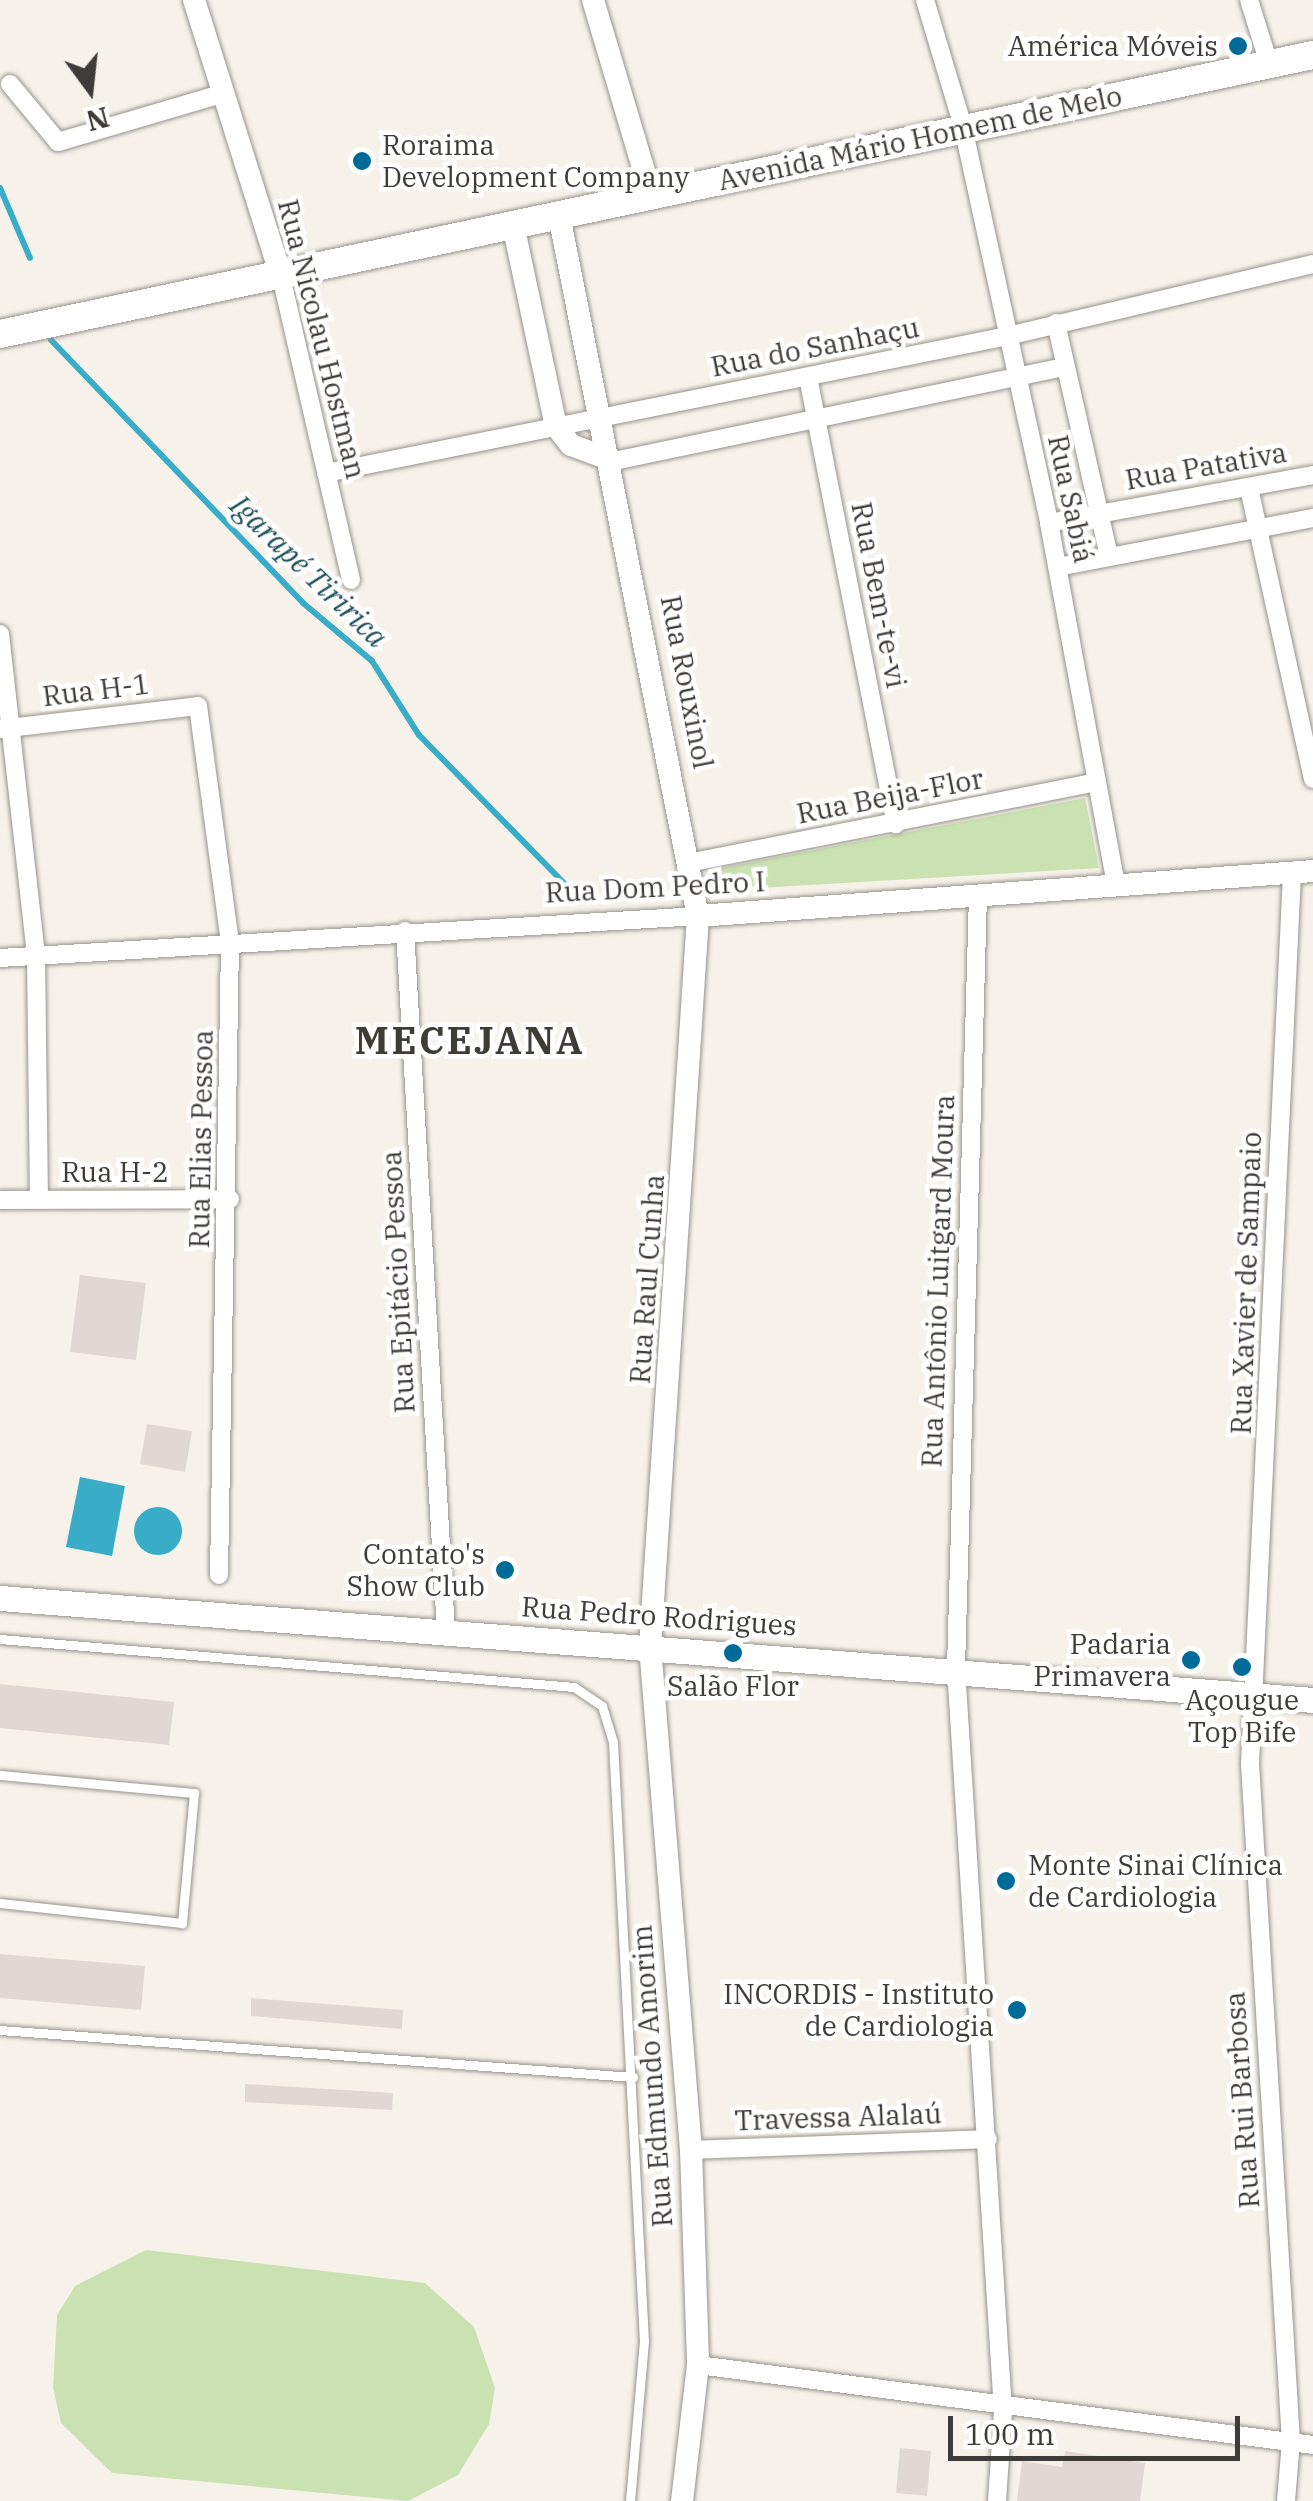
<!DOCTYPE html>
<meta charset="utf-8">
<style>
body{margin:0}
#map{position:relative;width:1313px;height:2501px;overflow:hidden;background:#f6f2ea;font-family:"IBM Plex Serif",serif}
div>[style]{position:absolute}
.green>*{inset:0;background:#cae1b1}
.water>*{inset:0;background:#39adc7}
.round{border-radius:50%}
.stream>*{height:6px;margin:-3px;padding:0 3px;transform-origin:3px;border-radius:3px;background:#39adc7}
.building>*{inset:0;background:#e1d8d4}
.roads{filter:drop-shadow(0 0 2px #97938c) drop-shadow(0 0 2px #97938c)}
.service>*{height:9px;margin:-4.5px;padding:0 4.5px;transform-origin:4.5px;border-radius:4.5px;background:#fff}
.minor>*{height:18px;margin:-9px;padding:0 9px;transform-origin:9px;border-radius:9px;background:#fff}
.tertiary>*{height:22px;margin:-11px;padding:0 11px;transform-origin:11px;border-radius:11px;background:#fff}
.secondary>*{height:25px;margin:-12.5px;padding:0 12.5px;transform-origin:12.5px;border-radius:12.5px;background:#fff}
.primary>*{height:28px;margin:-14px;padding:0 14px;transform-origin:14px;border-radius:14px;background:#fff}
.dots>*{width:28px;height:28px;translate:-50% -50%;box-sizing:border-box;border:5px solid #fff;border-radius:50%}
span{translate:-50% -50%;white-space:nowrap;text-align:center;line-height:1.15;-webkit-text-stroke:9px #fff;paint-order:stroke}
.poi-label{font-size:28px;color:#3e3c39}
.right{translate:-100% -50%;text-align:right}
.left{translate:0 -50%;text-align:left}
.street-label{font-size:28px;color:#3e3c39}
.water-label{font-size:30px;color:#21515c;font-style:italic}
.district-label{font-size:38px;color:#3f3c36;font-weight:700;letter-spacing:2.5px}
.north{position:absolute;left:40px;top:40px;width:100px;height:100px;-webkit-text-stroke:8px #fff;paint-order:stroke;rotate:165deg;font-size:28px;font-weight:700;line-height:40px;text-align:center;color:#3e3c39}
.north::after{content:'';display:block;margin:auto;width:35px;height:45px;background:#3e3c39;clip-path:polygon(50% 0,100% 100%,50% 72%,0 100%)}
.scale{position:absolute;left:948px;top:2416px;width:292px;height:45px;box-sizing:border-box;border:5px solid #3e3c39;border-top:0;padding-left:12px;font-size:30px;line-height:35px;white-space:nowrap;color:#3e3c39;-webkit-text-stroke:8px #fff;paint-order:stroke}
</style>
<div id="map">
<div class="green">
<div style="clip-path:polygon(1085px 798px,1099px 868px,724px 890px,721px 868px)"></div>
<div style="clip-path:polygon(146px 2250px,425px 2283px,474px 2327px,495px 2388px,489px 2424px,458px 2475px,408px 2501px,112px 2473px,61px 2423px,53px 2388px,57px 2315px,75px 2286px)"></div>
</div>
<div class="water">
<div style="clip-path:polygon(80px 1477px,125px 1486px,112px 1556px,66px 1547px)"></div>
<div class="round" style="left:134px;top:1507px;width:48px;height:48px"></div>
</div>
<div class="stream">
<div style="left:0;top:188px;width:76px;rotate:66.8deg"></div>
<div style="left:51px;top:340px;width:364px;rotate:46.2deg"></div>
<div style="left:303px;top:603px;width:90px;rotate:40deg"></div>
<div style="left:372px;top:661px;width:88px;rotate:57.6deg"></div>
<div style="left:419px;top:735px;width:211px;rotate:45.6deg"></div>
</div>
<div class="building">
<div style="clip-path:polygon(80px 1275px,146px 1283px,136px 1360px,70px 1352px)"></div>
<div style="clip-path:polygon(147px 1424px,192px 1431px,185px 1472px,140px 1464px)"></div>
<div style="clip-path:polygon(0 1684px,174px 1702px,169px 1745px,0 1728px)"></div>
<div style="clip-path:polygon(0 1954px,145px 1966px,141px 2010px,0 1998px)"></div>
<div style="clip-path:polygon(251px 1998px,403px 2010px,402px 2029px,251px 2016px)"></div>
<div style="clip-path:polygon(245px 2084px,393px 2093px,392px 2110px,245px 2102px)"></div>
<div style="clip-path:polygon(900px 2448px,931px 2451px,927px 2496px,896px 2493px)"></div>
<div style="clip-path:polygon(1065px 2451px,1145px 2463px,1140px 2501px,1017px 2501px,1022px 2461px,1062px 2467px)"></div>
</div>
<div class="roads">
<div class="service">
<div style="left:0;top:1639px;width:576px;rotate:4.78deg"></div>
<div style="left:574px;top:1687px;width:34px;rotate:34deg"></div>
<div style="left:602px;top:1706px;width:38px;rotate:73deg"></div>
<div style="left:613px;top:1742px;width:600px;rotate:87.04deg"></div>
<div style="left:644px;top:2341px;width:161px;rotate:95deg"></div>
<div style="left:0;top:1775px;width:195px;rotate:5.3deg"></div>
<div style="left:194px;top:1793px;width:131px;rotate:95.3deg"></div>
<div style="left:182px;top:1923px;width:183px;rotate:-173.7deg"></div>
<div style="left:0;top:2030px;width:635px;rotate:4.25deg"></div>
</div>
<div class="minor">
<div style="left:925px;top:0;width:133px;rotate:73.3deg"></div>
<div style="left:963px;top:127px;width:405px;rotate:77.7deg"></div>
<div style="left:1049px;top:523px;width:368px;rotate:79.5deg"></div>
<div style="left:1249px;top:0;width:67px;rotate:72.6deg"></div>
<div style="left:10px;top:84px;width:75px;rotate:50.4deg"></div>
<div style="left:58px;top:142px;width:170px;rotate:-16.4deg"></div>
<div style="left:280px;top:272px;width:316px;rotate:77deg"></div>
<div style="left:1056px;top:323px;width:239px;rotate:77.2deg"></div>
<div style="left:808px;top:377px;width:456px;rotate:78.9deg"></div>
<div style="left:614px;top:461px;width:461px;rotate:-11.8deg"></div>
<div style="left:326px;top:473px;width:696px;rotate:-11.36deg"></div>
<div style="left:1008px;top:336px;width:313px;rotate:-13.3deg"></div>
<div style="left:1249px;top:488px;width:298px;rotate:77.6deg"></div>
<div style="left:1049px;top:523px;width:268px;rotate:-10.3deg"></div>
<div style="left:1058px;top:567px;width:260px;rotate:-10.9deg"></div>
<div style="left:0;top:634px;width:324px;rotate:83.6deg"></div>
<div style="left:36px;top:956px;width:243px;rotate:89.3deg"></div>
<div style="left:0;top:729px;width:199px;rotate:-6.6deg"></div>
<div style="left:198px;top:706px;width:240px;rotate:82.3deg"></div>
<div style="left:230px;top:944px;width:631px;rotate:91deg"></div>
<div style="left:693px;top:862px;width:412px;rotate:-11.2deg"></div>
<div style="left:978px;top:895px;width:773px;rotate:91.63deg"></div>
<div style="left:956px;top:1668px;width:744px;rotate:86.38deg"></div>
<div style="left:1003px;top:2411px;width:90px;rotate:93.8deg"></div>
<div style="left:405px;top:931px;width:701px;rotate:86.65deg"></div>
<div style="left:0;top:958px;width:699px;rotate:-3.44deg"></div>
<div style="left:0;top:1200px;width:230px;rotate:-0.2deg"></div>
<div style="left:691px;top:2150px;width:297px;rotate:-2.1deg"></div>
<div style="left:698px;top:2365px;width:620px;rotate:7.41deg"></div>
<div style="left:1286px;top:2501px;width:59px;rotate:-85.2deg"></div>
<div style="left:1291px;top:2442px;width:679px;rotate:-93.46deg"></div>
<div style="left:1250px;top:1764px;width:892px;rotate:-87.3deg"></div>
</div>
<div class="tertiary">
<div style="left:194px;top:0;width:285px;rotate:72.5deg"></div>
<div style="left:593px;top:0;width:207px;rotate:73.4deg"></div>
<div style="left:560px;top:220px;width:710px;rotate:78.79deg"></div>
<div style="left:698px;top:916px;width:732px;rotate:93.76deg"></div>
<div style="left:650px;top:1646px;width:506px;rotate:85.35deg"></div>
<div style="left:691px;top:2150px;width:215px;rotate:88.1deg"></div>
<div style="left:698px;top:2365px;width:137px;rotate:96.7deg"></div>
<div style="left:514px;top:229px;width:201px;rotate:78deg"></div>
<div style="left:556px;top:426px;width:24px;rotate:52deg"></div>
<div style="left:571px;top:445px;width:46px;rotate:20.4deg"></div>
<div style="left:698px;top:916px;width:617px;rotate:-4.18deg"></div>
</div>
<div class="secondary">
<div style="left:0;top:1598px;width:1317px;rotate:4.44deg"></div>
</div>
<div class="primary">
<div style="left:0;top:334px;width:1342px;rotate:-12deg"></div>
</div>
</div>
<div class="dots">
<div style="left:1238px;top:46px;background:#006b98"></div>
<div style="left:362px;top:161px;background:#006b98"></div>
<div style="left:505px;top:1570px;background:#006b98"></div>
<div style="left:733px;top:1653px;background:#006b98"></div>
<div style="left:1191px;top:1660px;background:#006b98"></div>
<div style="left:1242px;top:1667px;background:#006b98"></div>
<div style="left:1006px;top:1881px;background:#006b98"></div>
<div style="left:1017px;top:2010px;background:#006b98"></div>
</div>
<div class="poi-label">
<span class="right" style="left:1218px;top:46px">América Móveis</span>
<span class="left" style="left:382px;top:161px">Roraima<br>Development Company</span>
<span class="right" style="left:485px;top:1570px">Contato's<br>Show Club</span>
<span class="right" style="left:1171px;top:1660px">Padaria<br>Primavera</span>
<span style="left:733px;top:1686px">Salão Flor</span>
<span style="left:1242px;top:1716px">Açougue<br>Top Bife</span>
<span class="left" style="left:1028px;top:1881px">Monte Sinai Clínica<br>de Cardiologia</span>
<span class="right" style="left:994px;top:2010px">INCORDIS - Instituto<br>de Cardiologia</span>
</div>
<div class="street-label">
<span style="left:920px;top:138px;rotate:-12deg">Avenida Mário Homem de Melo</span>
<span style="left:322px;top:339px;rotate:76deg">Rua Nicolau Hostman</span>
<span style="left:815px;top:347px;rotate:-11deg">Rua do Sanhaçu</span>
<span style="left:1206px;top:466px;rotate:-10deg">Rua Patativa</span>
<span style="left:1071px;top:499px;rotate:78deg">Rua Sabiá</span>
<span style="left:879px;top:595px;rotate:79deg">Rua Bem-te-vi</span>
<span style="left:687px;top:682px;rotate:79deg">Rua Rouxinol</span>
<span style="left:96px;top:690px;rotate:-7deg">Rua H-1</span>
<span style="left:890px;top:796px;rotate:-11deg">Rua Beija-Flor</span>
<span style="left:655px;top:887px;rotate:-3deg">Rua Dom Pedro I</span>
<span style="left:201px;top:1139px;rotate:-89deg">Rua Elias Pessoa</span>
<span style="left:115px;top:1172px">Rua H-2</span>
<span style="left:647px;top:1279px;rotate:-86deg">Rua Raul Cunha</span>
<span style="left:938px;top:1281px;rotate:-88deg">Rua Antônio Luitgard Moura</span>
<span style="left:398px;top:1282px;rotate:-93deg">Rua Epitácio Pessoa</span>
<span style="left:1246px;top:1283px;rotate:-88deg">Rua Xavier de Sampaio</span>
<span style="left:659px;top:1616px;rotate:4deg">Rua Pedro Rodrigues</span>
<span style="left:652px;top:2076px;rotate:-94deg">Rua Edmundo Amorim</span>
<span style="left:1242px;top:2100px;rotate:-94deg">Rua Rui Barbosa</span>
<span style="left:838px;top:2117px;rotate:-2deg">Travessa Alalaú</span>
</div>
<div class="water-label">
<span style="left:309px;top:571px;rotate:44deg">Igarapé Tiririca</span>
</div>
<div class="district-label">
<span style="left:470px;top:1040px">MECEJANA</span>
</div>
<div class="north">N</div>
<div class="scale">100 m</div>
</div>
